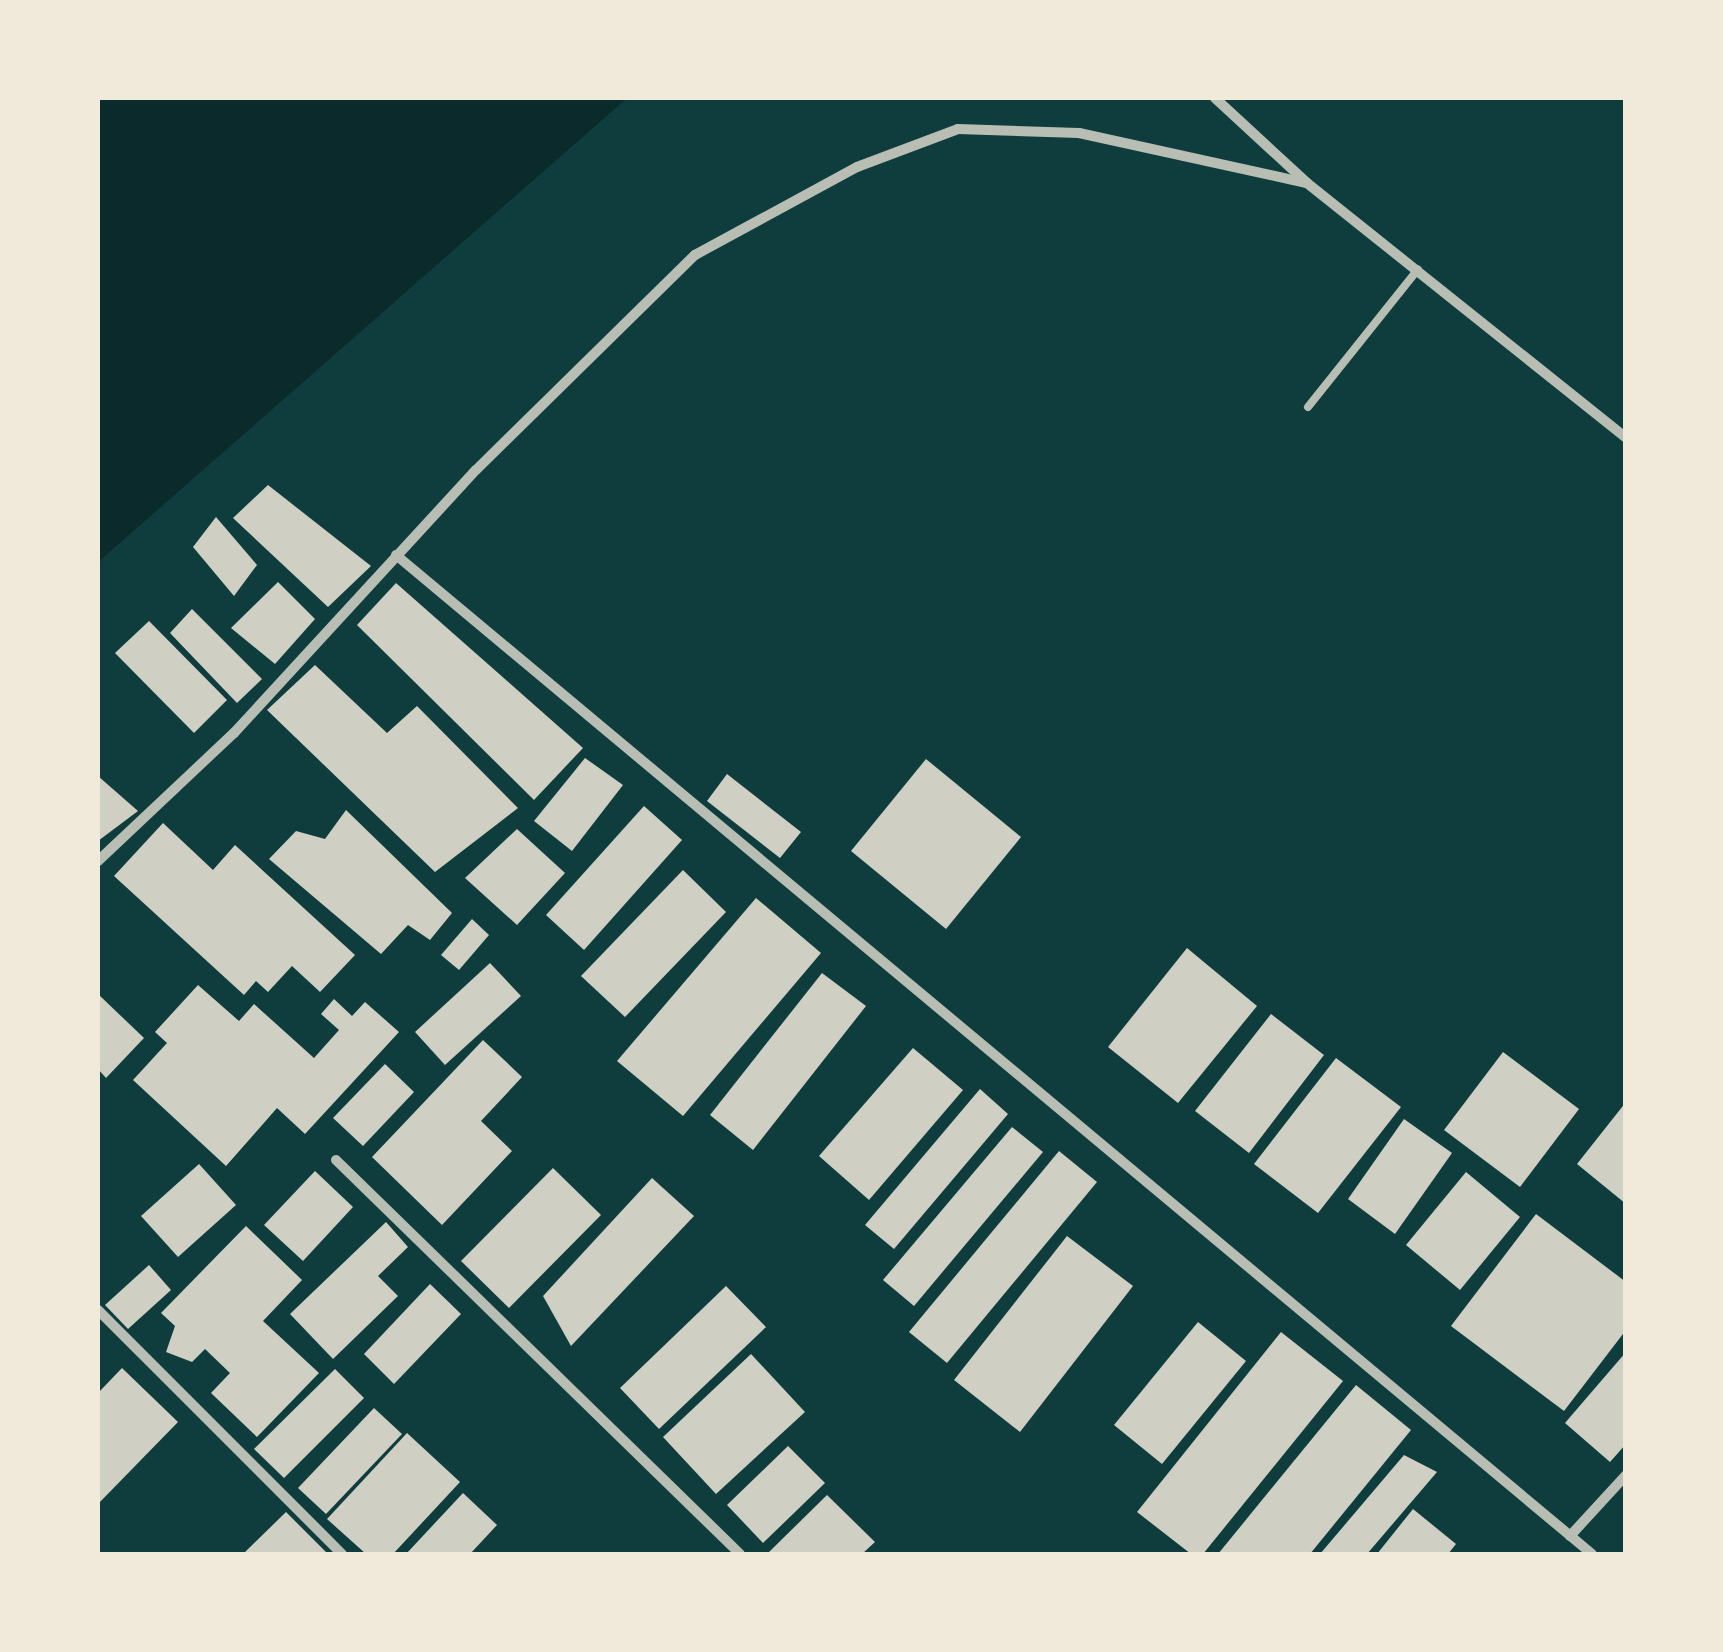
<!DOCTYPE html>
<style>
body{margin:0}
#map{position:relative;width:1723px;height:1652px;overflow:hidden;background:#0f3d3e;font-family:"Archivo Narrow",sans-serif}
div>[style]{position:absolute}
.water>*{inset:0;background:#0a2a2b}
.building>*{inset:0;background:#cfcfc3}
.service>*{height:8px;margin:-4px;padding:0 4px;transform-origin:4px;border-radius:4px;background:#b8beb3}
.minor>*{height:10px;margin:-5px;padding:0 5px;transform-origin:5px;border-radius:5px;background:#b8beb3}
span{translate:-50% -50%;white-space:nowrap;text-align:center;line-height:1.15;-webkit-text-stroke:10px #f1e9da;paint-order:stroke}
.frame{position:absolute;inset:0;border:100px solid #f1e9da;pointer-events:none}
</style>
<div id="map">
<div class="water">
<div style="clip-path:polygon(98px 98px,627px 98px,98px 562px)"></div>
</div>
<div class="building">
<div style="clip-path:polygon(268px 485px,371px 566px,328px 607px,233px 518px)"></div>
<div style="clip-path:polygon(216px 517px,257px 565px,234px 596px,193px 547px)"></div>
<div style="clip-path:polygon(278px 582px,315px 619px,275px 664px,231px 628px)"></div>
<div style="clip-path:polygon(396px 583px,583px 748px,534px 800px,357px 625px)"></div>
<div style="clip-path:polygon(192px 609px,262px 679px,237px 703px,170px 633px)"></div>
<div style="clip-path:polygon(149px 621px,227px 700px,194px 733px,115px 653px)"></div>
<div style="clip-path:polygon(315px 665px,387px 733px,417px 706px,518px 808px,435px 872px,267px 710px)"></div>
<div style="clip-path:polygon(585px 758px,623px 785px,572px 851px,534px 821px)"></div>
<div style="clip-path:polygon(926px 759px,1021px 837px,946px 929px,851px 851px)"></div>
<div style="clip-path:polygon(727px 774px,801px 832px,780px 858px,707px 801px)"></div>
<div style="clip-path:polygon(98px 776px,138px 811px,98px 841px)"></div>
<div style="clip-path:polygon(644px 806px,682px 840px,584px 950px,546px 915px)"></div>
<div style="clip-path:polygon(346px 810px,452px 913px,430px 940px,408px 925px,381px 954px,269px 859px,296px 831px,325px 839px)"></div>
<div style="clip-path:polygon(163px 823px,213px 870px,235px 845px,355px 955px,320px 992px,292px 966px,268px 992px,256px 981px,244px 995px,114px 876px)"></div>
<div style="clip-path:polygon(517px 829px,565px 873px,517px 925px,465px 878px)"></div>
<div style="clip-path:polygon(683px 870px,726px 912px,625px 1017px,581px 976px)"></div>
<div style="clip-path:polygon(756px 898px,821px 953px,683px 1116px,617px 1061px)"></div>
<div style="clip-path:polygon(472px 919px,489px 935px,459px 970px,441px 955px)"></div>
<div style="clip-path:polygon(1187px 948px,1257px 1006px,1178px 1103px,1108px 1047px)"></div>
<div style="clip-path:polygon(490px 963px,521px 996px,445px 1065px,415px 1032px)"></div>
<div style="clip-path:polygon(822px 973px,866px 1006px,753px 1150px,710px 1115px)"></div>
<div style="clip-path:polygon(198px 985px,239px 1021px,254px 1004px,314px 1058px,339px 1030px,321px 1014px,334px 999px,352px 1016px,365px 1002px,399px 1032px,305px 1134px,277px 1108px,226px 1166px,133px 1080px,167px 1043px,155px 1032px)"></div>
<div style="clip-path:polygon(98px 994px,144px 1038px,106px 1078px,98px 1069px)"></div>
<div style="clip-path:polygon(1271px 1014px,1324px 1055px,1249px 1153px,1195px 1111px)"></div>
<div style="clip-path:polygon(483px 1040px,522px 1077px,481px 1121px,512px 1151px,442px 1225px,372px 1157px)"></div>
<div style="clip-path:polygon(913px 1048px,963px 1090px,869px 1200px,819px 1156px)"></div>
<div style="clip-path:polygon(1503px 1052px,1579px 1109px,1520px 1187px,1444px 1130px)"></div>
<div style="clip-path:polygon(1336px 1058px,1401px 1107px,1318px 1213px,1254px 1164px)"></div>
<div style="clip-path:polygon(385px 1064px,414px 1092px,363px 1146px,333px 1118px)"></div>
<div style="clip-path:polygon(980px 1089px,1008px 1114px,894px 1249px,865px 1225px)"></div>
<div style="clip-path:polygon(1626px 1102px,1626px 1204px,1577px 1164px)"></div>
<div style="clip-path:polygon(1404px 1119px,1452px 1153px,1395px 1234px,1348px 1199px)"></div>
<div style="clip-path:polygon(1012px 1127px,1043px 1152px,914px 1306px,883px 1280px)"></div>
<div style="clip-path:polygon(1059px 1151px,1097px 1182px,947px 1363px,909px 1332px)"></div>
<div style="clip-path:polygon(199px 1164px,236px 1205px,178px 1257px,141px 1216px)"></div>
<div style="clip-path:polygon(553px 1168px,601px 1215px,509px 1308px,461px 1261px)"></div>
<div style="clip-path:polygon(315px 1171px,353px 1207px,303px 1261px,264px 1225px)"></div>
<div style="clip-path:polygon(1466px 1172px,1520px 1217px,1460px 1290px,1406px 1245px)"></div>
<div style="clip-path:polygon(652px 1178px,694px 1216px,571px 1346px,543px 1296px)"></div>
<div style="clip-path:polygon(1536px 1214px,1626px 1282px,1626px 1330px,1564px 1411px,1451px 1326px)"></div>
<div style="clip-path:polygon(386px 1222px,408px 1247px,378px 1276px,398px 1296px,333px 1359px,290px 1314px)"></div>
<div style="clip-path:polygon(246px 1226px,302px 1280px,263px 1321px,319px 1373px,257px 1437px,211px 1393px,230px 1373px,205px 1349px,192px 1362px,166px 1352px,175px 1326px,161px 1313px)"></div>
<div style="clip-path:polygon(1067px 1236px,1133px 1286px,1020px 1432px,954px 1380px)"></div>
<div style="clip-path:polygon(149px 1265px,171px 1290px,128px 1329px,105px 1305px)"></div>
<div style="clip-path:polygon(430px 1284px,461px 1314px,394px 1384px,364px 1354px)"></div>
<div style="clip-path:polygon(726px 1286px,766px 1327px,659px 1429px,620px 1388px)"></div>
<div style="clip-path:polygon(1198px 1322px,1246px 1361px,1162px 1464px,1114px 1425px)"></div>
<div style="clip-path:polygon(1281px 1332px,1343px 1381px,1203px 1554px,1191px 1554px,1137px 1512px)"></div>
<div style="clip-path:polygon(1626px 1352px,1626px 1444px,1610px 1462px,1565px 1423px)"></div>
<div style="clip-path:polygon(751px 1354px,805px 1412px,716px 1494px,663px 1437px)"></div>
<div style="clip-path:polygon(122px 1368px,178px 1422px,98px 1504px,98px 1393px)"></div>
<div style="clip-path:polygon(335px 1369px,364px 1398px,284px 1478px,254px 1449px)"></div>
<div style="clip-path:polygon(1356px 1385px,1411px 1430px,1310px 1554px,1218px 1554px)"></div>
<div style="clip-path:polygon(374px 1408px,402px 1434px,326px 1514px,298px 1488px)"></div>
<div style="clip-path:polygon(407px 1433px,460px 1482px,393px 1554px,366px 1554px,327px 1519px)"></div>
<div style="clip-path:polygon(788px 1446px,825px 1483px,763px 1543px,727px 1505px)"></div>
<div style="clip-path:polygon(1404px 1455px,1437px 1472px,1367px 1554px,1320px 1554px)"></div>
<div style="clip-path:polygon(463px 1493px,497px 1525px,470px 1554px,406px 1554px)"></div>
<div style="clip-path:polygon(827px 1495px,875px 1542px,862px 1554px,767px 1554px)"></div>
<div style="clip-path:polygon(1413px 1509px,1456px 1544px,1448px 1554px,1377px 1554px)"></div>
<div style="clip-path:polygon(286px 1512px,328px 1554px,243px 1554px)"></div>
</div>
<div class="service">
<div style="left:1308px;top:407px;width:176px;rotate:-51.4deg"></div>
</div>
<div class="minor">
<div style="left:1215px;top:98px;width:125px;rotate:42.7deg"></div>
<div style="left:396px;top:555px;width:1558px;rotate:39.87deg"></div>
<div style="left:98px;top:861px;width:187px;rotate:-43.3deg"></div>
<div style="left:234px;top:733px;width:357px;rotate:-47.4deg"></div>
<div style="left:476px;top:470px;width:307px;rotate:-44.5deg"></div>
<div style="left:695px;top:255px;width:184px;rotate:-28.5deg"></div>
<div style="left:857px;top:167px;width:108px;rotate:-20.6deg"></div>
<div style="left:958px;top:129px;width:121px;rotate:1.9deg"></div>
<div style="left:1079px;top:133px;width:233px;rotate:12.4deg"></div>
<div style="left:1307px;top:183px;width:408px;rotate:38.6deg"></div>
<div style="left:336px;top:1160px;width:564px;rotate:44.28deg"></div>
<div style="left:98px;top:1310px;width:345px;rotate:45deg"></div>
<div style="left:1570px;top:1536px;width:83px;rotate:-47.4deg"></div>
</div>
<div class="frame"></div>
</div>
